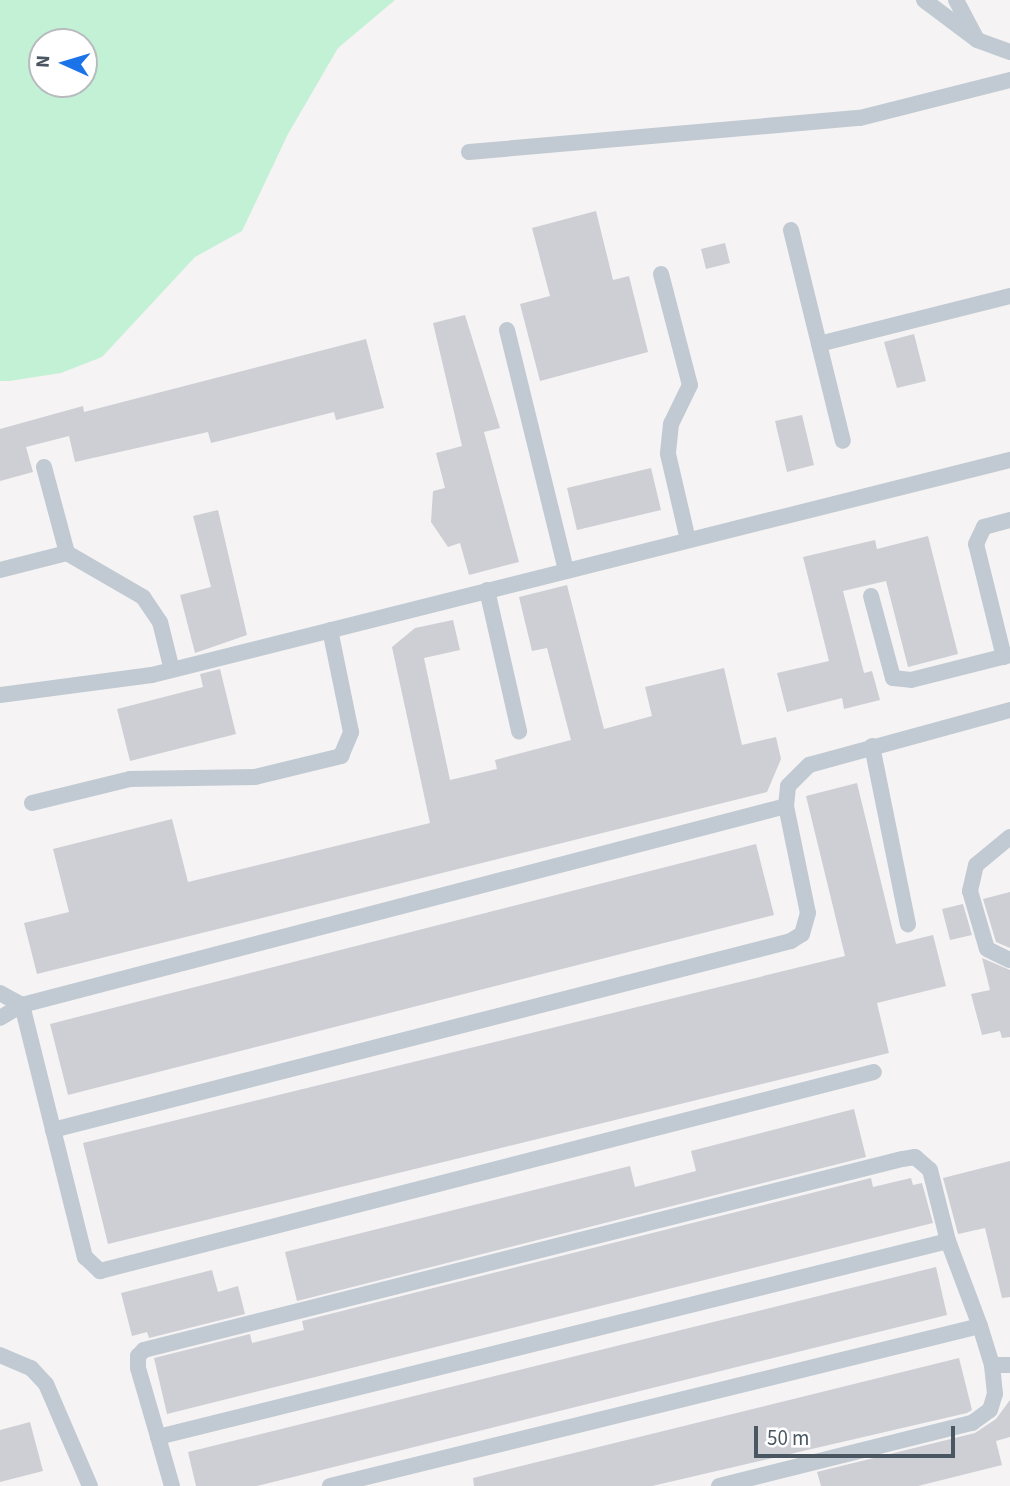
<!DOCTYPE html>
<style>
body{margin:0}
#map{position:relative;width:1010px;height:1486px;overflow:hidden;background:#f5f3f3;font-family:"Source Sans 3",sans-serif}
div>[style]{position:absolute}
.green>*{inset:0;background:#c3f1d5}
.building>*{inset:0;background:#cdcfd5}
.lane>*{height:16px;margin:-8px;padding:0 8px;transform-origin:8px;border-radius:8px;background:#c1cad2}
span{translate:-50% -50%;white-space:nowrap;text-align:center;line-height:1.15;-webkit-text-stroke:6px #fff;paint-order:stroke}
.north{position:absolute;left:28px;top:28px;width:70px;height:70px;box-sizing:border-box;background:#fff;border:2px solid #b7bbc0;border-radius:50%;rotate:274deg;font-size:19px;font-weight:700;line-height:28px;text-align:center;color:#4a5661}
.north::after{content:'';display:block;margin:auto;width:24px;height:32px;background:#1a73e8;clip-path:polygon(50% 0,100% 100%,50% 72%,0 100%)}
.scale{position:absolute;left:754px;top:1426px;width:201px;height:32px;box-sizing:border-box;border:4px solid #4a5661;border-top:0;padding-left:9px;font-size:21px;line-height:24px;white-space:nowrap;color:#4a5661;-webkit-text-stroke:5px #fff;paint-order:stroke}
</style>
<div id="map">
<div class="green">
<div style="clip-path:polygon(evenodd,0 0,395px 0,338px 48px,288px 134px,242px 231px,195px 257px,102px 357px,61px 373px,9px 381px,0 381px,0 0,42px 42px,84px 42px,84px 84px,42px 84px,42px 42px)"></div>
</div>
<div class="building">
<div style="clip-path:polygon(596px 211px,613px 280px,629px 276px,648px 352px,540px 381px,520px 304px,550px 296px,532px 228px)"></div>
<div style="clip-path:polygon(725px 243px,730px 263px,706px 269px,701px 249px)"></div>
<div style="clip-path:polygon(465px 315px,500px 428px,484px 432px,519px 562px,469px 575px,460px 543px,448px 547px,431px 522px,433px 491px,445px 488px,436px 453px,462px 446px,433px 323px)"></div>
<div style="clip-path:polygon(914px 334px,926px 381px,897px 388px,884px 342px)"></div>
<div style="clip-path:polygon(366px 339px,384px 408px,336px 420px,334px 412px,211px 443px,208px 432px,75px 462px,69px 436px,26px 447px,33px 472px,0 481px,0 429px,83px 406px,84px 412px)"></div>
<div style="clip-path:polygon(802px 415px,814px 465px,787px 472px,775px 421px)"></div>
<div style="clip-path:polygon(651px 468px,661px 510px,577px 530px,567px 488px)"></div>
<div style="clip-path:polygon(218px 510px,247px 635px,195px 653px,180px 595px,211px 587px,193px 516px)"></div>
<div style="clip-path:polygon(928px 536px,958px 654px,908px 667px,886px 581px,843px 591px,864px 673px,872px 671px,880px 700px,844px 709px,842px 698px,787px 712px,777px 673px,829px 661px,803px 557px,875px 540px,877px 549px)"></div>
<div style="clip-path:polygon(567px 585px,604px 729px,652px 716px,645px 687px,724px 668px,742px 745px,776px 737px,781px 759px,767px 792px,37px 974px,24px 923px,69px 912px,53px 849px,172px 819px,188px 882px,430px 823px,392px 647px,415px 628px,453px 620px,460px 650px,424px 658px,450px 780px,497px 769px,495px 760px,571px 740px,547px 648px,532px 651px,519px 597px)"></div>
<div style="clip-path:polygon(220px 669px,236px 734px,130px 761px,117px 709px,203px 687px,200px 674px)"></div>
<div style="clip-path:polygon(857px 783px,896px 944px,933px 935px,946px 986px,877px 1003px,889px 1053px,108px 1244px,83px 1143px,845px 956px,806px 796px)"></div>
<div style="clip-path:polygon(756px 844px,774px 915px,68px 1095px,50px 1024px)"></div>
<div style="clip-path:polygon(1010px 892px,1010px 948px,996px 942px,983px 899px)"></div>
<div style="clip-path:polygon(963px 904px,972px 935px,950px 940px,942px 909px)"></div>
<div style="clip-path:polygon(982px 958px,1010px 970px,1010px 1037px,1002px 1038px,1000px 1031px,982px 1035px,971px 994px,990px 990px)"></div>
<div style="clip-path:polygon(854px 1109px,866px 1157px,297px 1301px,285px 1252px,630px 1166px,635px 1187px,696px 1171px,691px 1151px)"></div>
<div style="clip-path:polygon(1010px 1161px,1010px 1297px,1002px 1298px,985px 1228px,958px 1234px,943px 1178px)"></div>
<div style="clip-path:polygon(871px 1178px,873px 1187px,911px 1178px,913px 1185px,922px 1183px,933px 1223px,167px 1414px,154px 1358px,250px 1334px,252px 1343px,304px 1330px,302px 1321px)"></div>
<div style="clip-path:polygon(936px 1267px,947px 1315px,257px 1486px,196px 1486px,188px 1452px)"></div>
<div style="clip-path:polygon(212px 1270px,218px 1292px,238px 1286px,245px 1314px,149px 1338px,147px 1332px,132px 1336px,121px 1293px)"></div>
<div style="clip-path:polygon(959px 1358px,972px 1410px,967px 1413px,652px 1486px,474px 1486px,473px 1478px)"></div>
<div style="clip-path:polygon(1010px 1400px,1010px 1437px,996px 1441px,1002px 1465px,918px 1486px,821px 1486px,817px 1472px,975px 1433px,996px 1419px)"></div>
<div style="clip-path:polygon(30px 1422px,43px 1471px,0 1482px,0 1430px)"></div>
</div>
<div class="lane">
<div style="left:924px;top:0;width:66px;rotate:37deg"></div>
<div style="left:977px;top:40px;width:35px;rotate:20deg"></div>
<div style="left:956px;top:0;width:43px;rotate:62.2deg"></div>
<div style="left:469px;top:152px;width:392px;rotate:-5deg"></div>
<div style="left:860px;top:118px;width:155px;rotate:-14.2deg"></div>
<div style="left:791px;top:230px;width:217px;rotate:76.2deg"></div>
<div style="left:661px;top:274px;width:115px;rotate:75.4deg"></div>
<div style="left:690px;top:385px;width:43px;rotate:116deg"></div>
<div style="left:671px;top:424px;width:30px;rotate:96deg"></div>
<div style="left:668px;top:454px;width:88px;rotate:76.9deg"></div>
<div style="left:507px;top:330px;width:247px;rotate:76.2deg"></div>
<div style="left:819px;top:344px;width:197px;rotate:-14.1deg"></div>
<div style="left:44px;top:467px;width:89px;rotate:75deg"></div>
<div style="left:0;top:570px;width:69px;rotate:-14.2deg"></div>
<div style="left:67px;top:553px;width:88px;rotate:30.1deg"></div>
<div style="left:143px;top:597px;width:30px;rotate:56deg"></div>
<div style="left:160px;top:622px;width:49px;rotate:76deg"></div>
<div style="left:487px;top:590px;width:145px;rotate:77.2deg"></div>
<div style="left:871px;top:596px;width:85px;rotate:75deg"></div>
<div style="left:893px;top:678px;width:18px;rotate:6deg"></div>
<div style="left:911px;top:680px;width:102px;rotate:-14.2deg"></div>
<div style="left:1004px;top:657px;width:116px;rotate:-103.9deg"></div>
<div style="left:976px;top:544px;width:19px;rotate:-65deg"></div>
<div style="left:984px;top:527px;width:27px;rotate:-15deg"></div>
<div style="left:0;top:695px;width:153px;rotate:-7.5deg"></div>
<div style="left:152px;top:675px;width:885px;rotate:-14.07deg"></div>
<div style="left:872px;top:746px;width:182px;rotate:78.6deg"></div>
<div style="left:32px;top:803px;width:101px;rotate:-13.8deg"></div>
<div style="left:130px;top:779px;width:125px;rotate:-0.9deg"></div>
<div style="left:255px;top:777px;width:89px;rotate:-13.7deg"></div>
<div style="left:341px;top:756px;width:26px;rotate:-67deg"></div>
<div style="left:351px;top:732px;width:104px;rotate:-101.6deg"></div>
<div style="left:786px;top:806px;width:20px;rotate:-84deg"></div>
<div style="left:788px;top:786px;width:30px;rotate:-45deg"></div>
<div style="left:809px;top:765px;width:208px;rotate:-15.3deg"></div>
<div style="left:1010px;top:837px;width:44px;rotate:140.5deg"></div>
<div style="left:976px;top:865px;width:27px;rotate:103deg"></div>
<div style="left:970px;top:891px;width:60px;rotate:73.7deg"></div>
<div style="left:987px;top:949px;width:25px;rotate:26deg"></div>
<div style="left:0;top:993px;width:25px;rotate:29deg"></div>
<div style="left:22px;top:1005px;width:260px;rotate:76deg"></div>
<div style="left:85px;top:1257px;width:21px;rotate:43deg"></div>
<div style="left:100px;top:1271px;width:799px;rotate:-14.42deg"></div>
<div style="left:0;top:1018px;width:26px;rotate:-31deg"></div>
<div style="left:22px;top:1005px;width:789px;rotate:-14.6deg"></div>
<div style="left:786px;top:806px;width:109px;rotate:78.4deg"></div>
<div style="left:808px;top:913px;width:22px;rotate:106deg"></div>
<div style="left:802px;top:934px;width:13px;rotate:148deg"></div>
<div style="left:791px;top:941px;width:762px;rotate:165.64deg"></div>
<div style="left:980px;top:1326px;width:41px;rotate:72.9deg"></div>
<div style="left:0;top:1355px;width:34px;rotate:23deg"></div>
<div style="left:31px;top:1368px;width:22px;rotate:47deg"></div>
<div style="left:46px;top:1384px;width:111px;rotate:66.7deg"></div>
<div style="left:158px;top:1437px;width:814px;rotate:-13.93deg"></div>
<div style="left:948px;top:1241px;width:73px;rotate:-104.2deg"></div>
<div style="left:930px;top:1170px;width:20px;rotate:-139deg"></div>
<div style="left:915px;top:1157px;width:13px;rotate:171deg"></div>
<div style="left:902px;top:1159px;width:782px;rotate:165.86deg"></div>
<div style="left:144px;top:1350px;width:8px;rotate:135deg"></div>
<div style="left:138px;top:1356px;width:12px;rotate:90deg"></div>
<div style="left:138px;top:1368px;width:72px;rotate:73.8deg"></div>
<div style="left:158px;top:1437px;width:51px;rotate:74.1deg"></div>
<div style="left:330px;top:1486px;width:669px;rotate:-13.83deg"></div>
<div style="left:980px;top:1326px;width:91px;rotate:-110.6deg"></div>
<div style="left:719px;top:1486px;width:261px;rotate:-14deg"></div>
<div style="left:972px;top:1423px;width:22px;rotate:-36deg"></div>
<div style="left:990px;top:1410px;width:17px;rotate:-73deg"></div>
<div style="left:995px;top:1394px;width:29px;rotate:-96deg"></div>
<div style="left:992px;top:1365px;width:18px"></div>
</div>
<div class="north">N</div>
<div class="scale">50 m</div>
</div>
